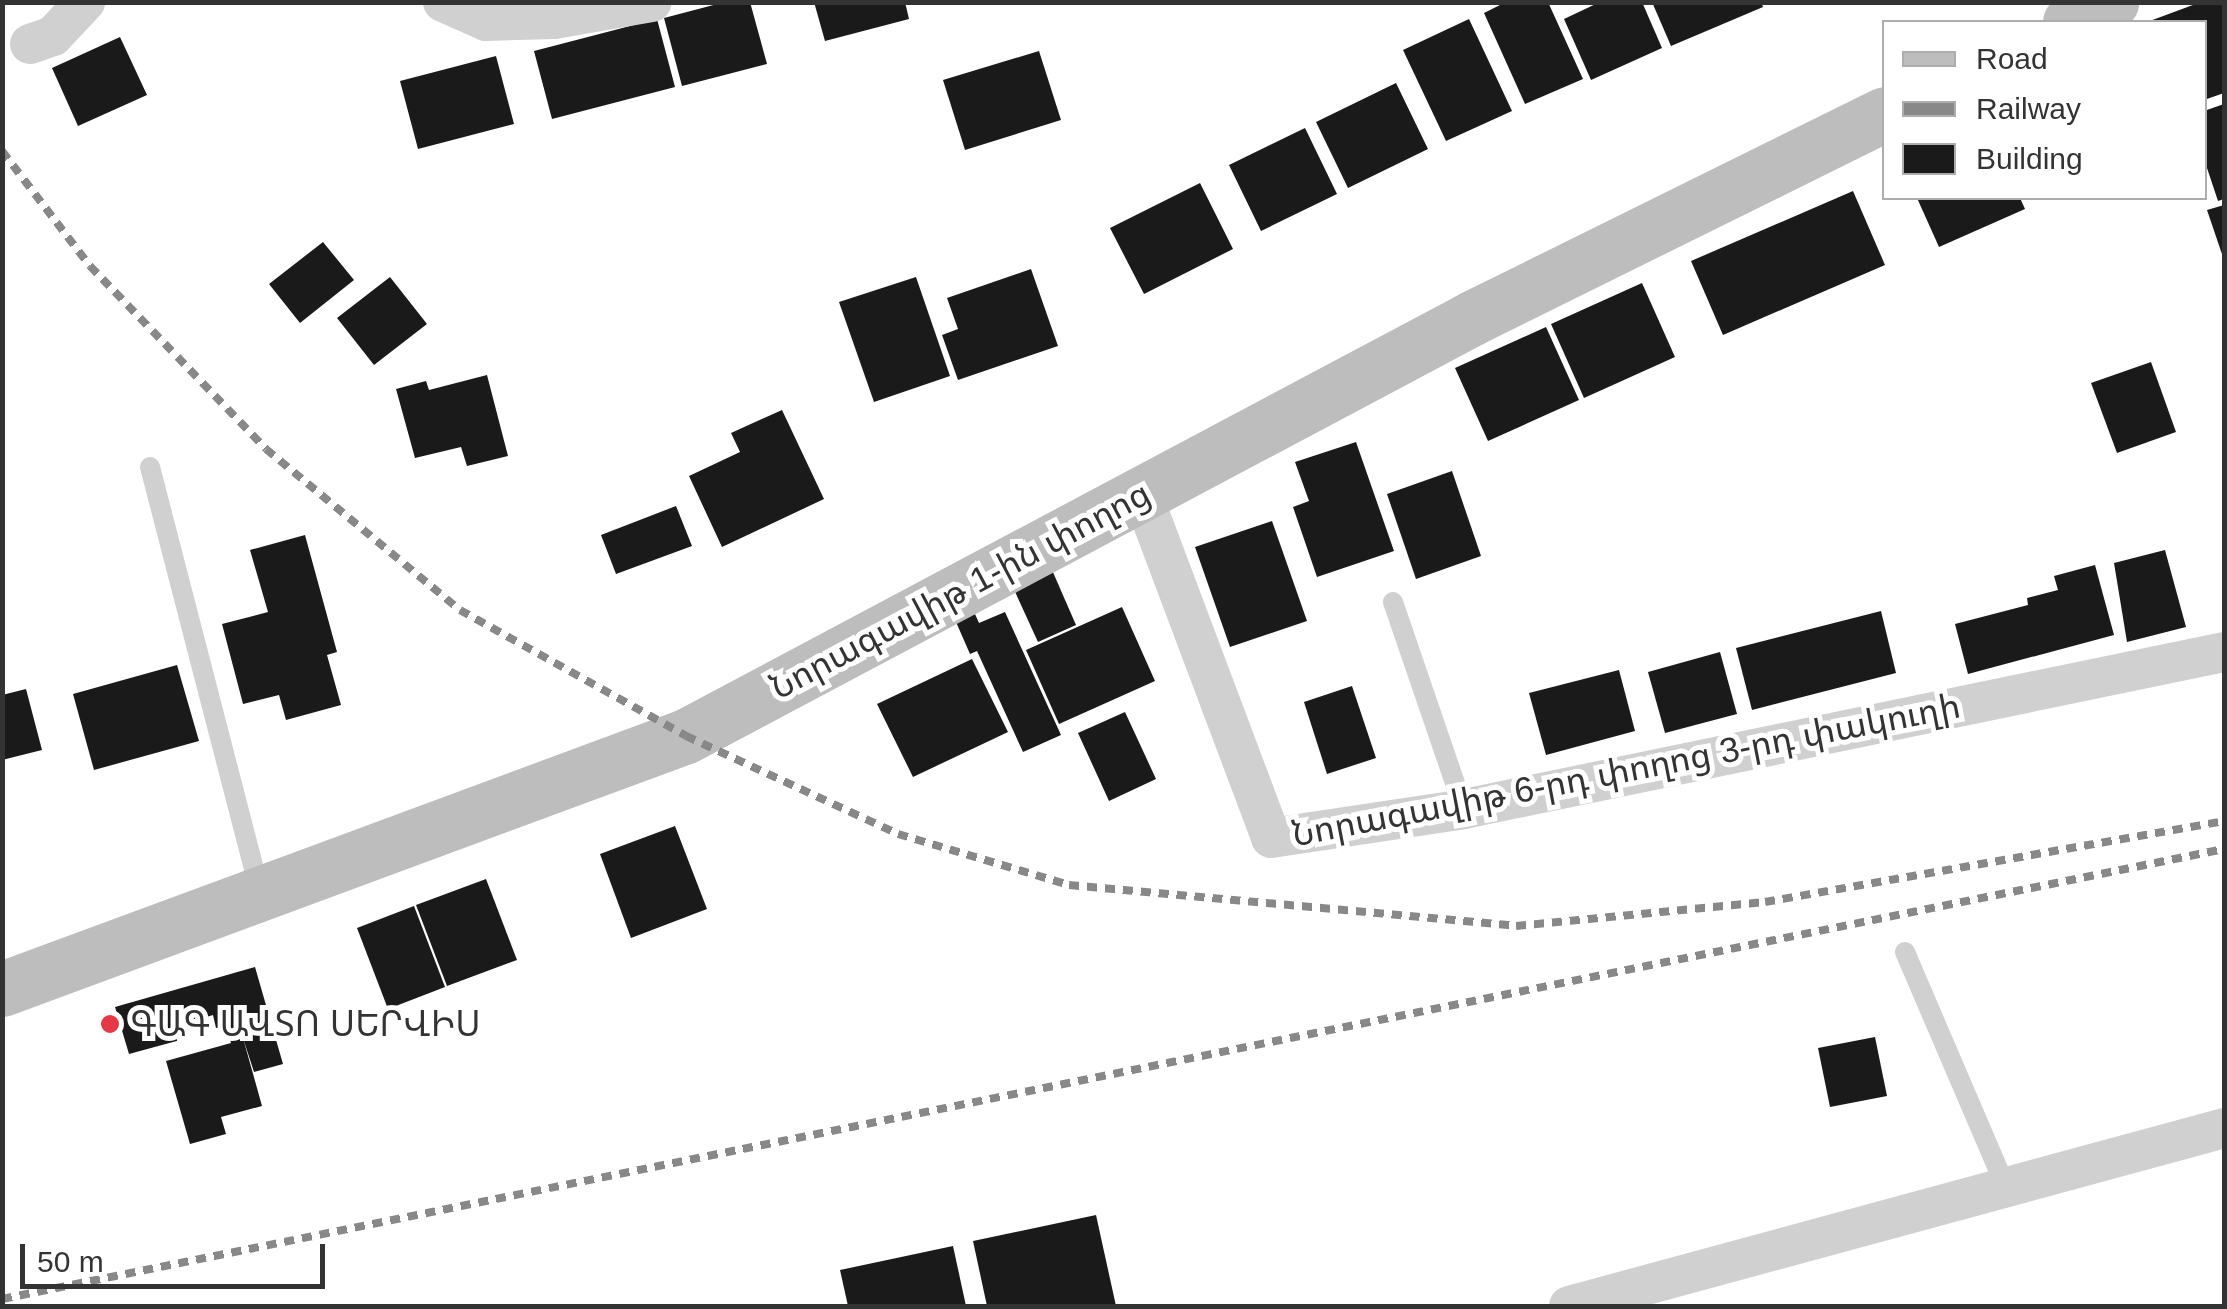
<!DOCTYPE html>
<meta charset="utf-8">
<style>
body{margin:0}
#map{position:relative;width:2227px;height:1309px;overflow:hidden;background:#fff;font-family:Arial,"Noto Sans Armenian",sans-serif}
div>[style]{position:absolute}
.building>*{inset:0;background:#1a1a1a}
.service>*{height:20px;margin:-10px;padding:0 10px;transform-origin:10px;border-radius:10px;background:#d0d0d0}
.minor>*{height:40px;margin:-20px;padding:0 20px;transform-origin:20px;border-radius:20px;background:#d0d0d0}
.secondary>*{height:55px;margin:-27.5px;padding:0 27.5px;transform-origin:27.5px;border-radius:27.5px;background:#bdbdbd}
.rail>*{height:8px;margin-top:-4px;transform-origin:0;background:repeating-linear-gradient(90deg,#888 0 10px,transparent 0 18px)}
.dots>*{width:28px;height:28px;translate:-50% -50%;box-sizing:border-box;border:5px solid #fff;border-radius:50%}
span{translate:-50% -50%;white-space:nowrap;text-align:center;line-height:1.15;-webkit-text-stroke:10px #fff;paint-order:stroke}
.street-label{font-size:35px;color:#333}
.poi-label{font-size:35px;color:#333}
.left{translate:0 -50%;text-align:left}
.frame{position:absolute;inset:0;border:5px solid #333;pointer-events:none}
.legend{position:absolute;left:1882px;top:20px;width:325px;height:180px;box-sizing:border-box;background:#fff;border:2px solid #adadad;margin:0;padding:12px 18px;list-style:none;font-size:30px;color:#333}
.legend li{display:flex;align-items:center;gap:20px;height:50px}
.legend b{width:50px;border:2px solid #adadad}
.scale{position:absolute;left:20px;top:1244px;width:305px;height:45px;box-sizing:border-box;border:5px solid #333;border-top:0;padding-left:12px;font-size:30px;line-height:35px;white-space:nowrap;color:#333;-webkit-text-stroke:8px #fff;paint-order:stroke}
</style>
<div id="map">
<div class="building">
<div style="clip-path:polygon(725px 2px,750px 2px,767px 64px,682px 86px,664px 18px)"></div>
<div style="clip-path:polygon(814px 2px,905px 2px,909px 19px,825px 41px)"></div>
<div style="clip-path:polygon(1506px 2px,1548px 2px,1583px 79px,1525px 104px,1484px 13px)"></div>
<div style="clip-path:polygon(1600px 2px,1642px 2px,1662px 48px,1591px 80px,1564px 19px)"></div>
<div style="clip-path:polygon(1652px 2px,1761px 2px,1763px 7px,1671px 46px)"></div>
<div style="clip-path:polygon(2201px 2px,2224px 2px,2224px 93px,2204px 100px,2204px 22px,2147px 22px)"></div>
<div style="clip-path:polygon(657px 19px,675px 87px,552px 119px,534px 51px)"></div>
<div style="clip-path:polygon(1469px 19px,1512px 111px,1446px 141px,1403px 50px)"></div>
<div style="clip-path:polygon(120px 37px,147px 95px,78px 126px,52px 68px)"></div>
<div style="clip-path:polygon(1039px 51px,1061px 120px,965px 150px,943px 80px)"></div>
<div style="clip-path:polygon(496px 56px,514px 124px,418px 149px,400px 81px)"></div>
<div style="clip-path:polygon(1396px 83px,1428px 149px,1348px 188px,1316px 122px)"></div>
<div style="clip-path:polygon(2224px 104px,2224px 199px,2218px 201px,2204px 159px,2204px 111px)"></div>
<div style="clip-path:polygon(1305px 128px,1337px 194px,1261px 231px,1229px 165px)"></div>
<div style="clip-path:polygon(1200px 183px,1233px 249px,1144px 294px,1110px 228px)"></div>
<div style="clip-path:polygon(1853px 191px,1885px 265px,1723px 335px,1691px 261px)"></div>
<div style="clip-path:polygon(1917px 198px,2020px 198px,2025px 209px,1939px 247px)"></div>
<div style="clip-path:polygon(2224px 205px,2224px 260px,2207px 210px)"></div>
<div style="clip-path:polygon(323px 242px,354px 280px,300px 323px,269px 284px)"></div>
<div style="clip-path:polygon(1031px 269px,1058px 346px,958px 380px,942px 335px,958px 329px,947px 298px)"></div>
<div style="clip-path:polygon(390px 277px,427px 324px,374px 365px,337px 318px)"></div>
<div style="clip-path:polygon(916px 277px,950px 376px,874px 402px,839px 302px)"></div>
<div style="clip-path:polygon(1642px 283px,1675px 357px,1584px 398px,1551px 324px)"></div>
<div style="clip-path:polygon(1546px 327px,1579px 400px,1488px 441px,1455px 368px)"></div>
<div style="clip-path:polygon(2151px 362px,2176px 432px,2117px 453px,2091px 383px)"></div>
<div style="clip-path:polygon(487px 375px,508px 456px,467px 466px,461px 447px,415px 458px,396px 389px,426px 381px,429px 390px)"></div>
<div style="clip-path:polygon(782px 410px,824px 499px,722px 547px,689px 476px,740px 452px,731px 433px)"></div>
<div style="clip-path:polygon(1356px 442px,1394px 551px,1317px 577px,1293px 507px,1309px 501px,1295px 462px)"></div>
<div style="clip-path:polygon(1452px 471px,1481px 556px,1416px 579px,1387px 494px)"></div>
<div style="clip-path:polygon(676px 506px,692px 546px,616px 574px,601px 535px)"></div>
<div style="clip-path:polygon(1272px 521px,1307px 621px,1230px 647px,1195px 547px)"></div>
<div style="clip-path:polygon(305px 535px,337px 652px,327px 655px,341px 705px,286px 720px,279px 695px,243px 704px,222px 624px,268px 612px,250px 550px)"></div>
<div style="clip-path:polygon(2165px 550px,2186px 627px,2127px 642px,2114px 563px)"></div>
<div style="clip-path:polygon(1045px 554px,1076px 625px,1038px 642px,1006px 572px)"></div>
<div style="clip-path:polygon(2095px 565px,2114px 635px,1968px 674px,1955px 624px,2028px 605px,2027px 598px,2058px 590px,2054px 576px)"></div>
<div style="clip-path:polygon(1122px 607px,1155px 681px,1059px 724px,1026px 650px)"></div>
<div style="clip-path:polygon(1881px 611px,1896px 673px,1752px 710px,1736px 648px)"></div>
<div style="clip-path:polygon(1005px 612px,1061px 735px,1023px 752px,977px 651px,970px 654px,956px 622px,975px 614px,979px 623px)"></div>
<div style="clip-path:polygon(1720px 652px,1737px 714px,1665px 733px,1648px 672px)"></div>
<div style="clip-path:polygon(972px 659px,1008px 732px,913px 777px,877px 704px)"></div>
<div style="clip-path:polygon(177px 665px,199px 741px,94px 770px,73px 694px)"></div>
<div style="clip-path:polygon(1619px 670px,1635px 731px,1546px 755px,1529px 693px)"></div>
<div style="clip-path:polygon(1352px 686px,1376px 758px,1327px 774px,1304px 702px)"></div>
<div style="clip-path:polygon(26px 689px,42px 750px,2px 760px,2px 695px)"></div>
<div style="clip-path:polygon(1125px 712px,1156px 779px,1109px 801px,1078px 733px)"></div>
<div style="clip-path:polygon(675px 826px,707px 909px,631px 938px,600px 854px)"></div>
<div style="clip-path:polygon(486px 879px,517px 960px,447px 986px,416px 905px)"></div>
<div style="clip-path:polygon(414px 906px,445px 987px,388px 1009px,357px 928px)"></div>
<div style="clip-path:polygon(255px 967px,283px 1064px,254px 1072px,243px 1038px,262px 1106px,221px 1117px,226px 1134px,190px 1144px,166px 1061px,231px 1043px,226px 1026px,216px 1028px,213px 1015px,181px 1025px,184px 1039px,129px 1054px,115px 1007px)"></div>
<div style="clip-path:polygon(1875px 1037px,1887px 1096px,1830px 1107px,1818px 1048px)"></div>
<div style="clip-path:polygon(1096px 1215px,1116px 1306px,987px 1306px,973px 1241px)"></div>
<div style="clip-path:polygon(953px 1246px,966px 1306px,848px 1306px,840px 1270px)"></div>
</div>
<div class="service">
<div style="left:150px;top:467px;width:439px;rotate:75.5deg"></div>
<div style="left:1393px;top:602px;width:219px;rotate:71.1deg"></div>
<div style="left:1905px;top:952px;width:259px;rotate:66.8deg"></div>
</div>
<div class="minor">
<div style="left:443px;top:2px;width:47px;rotate:23.8deg"></div>
<div style="left:486px;top:21px;width:68px;rotate:-1.7deg"></div>
<div style="left:554px;top:19px;width:99px;rotate:-9.8deg"></div>
<div style="left:30px;top:44px;width:24px;rotate:-19deg"></div>
<div style="left:53px;top:36px;width:47px;rotate:-46.7deg"></div>
<div style="left:1142px;top:494px;width:367px;rotate:69.4deg"></div>
<div style="left:1271px;top:838px;width:195px;rotate:-8.5deg"></div>
<div style="left:1464px;top:809px;width:776px;rotate:-11.67deg"></div>
<div style="left:1569px;top:1306px;width:679px;rotate:-15.2deg"></div>
</div>
<div class="secondary">
<div style="left:2070px;top:22px;width:46px;rotate:-26deg"></div>
<div style="left:2px;top:989px;width:729px;rotate:-20.3deg"></div>
<div style="left:686px;top:736px;width:890px;rotate:-28deg"></div>
<div style="left:1472px;top:318px;width:460px;rotate:-26.3deg"></div>
</div>
<div class="rail">
<div style="left:2px;top:151px;width:145px;rotate:52.6deg"></div>
<div style="left:90px;top:266px;width:254px;rotate:46.1deg"></div>
<div style="left:266px;top:449px;width:252px;rotate:39.7deg"></div>
<div style="left:460px;top:610px;width:259px;rotate:29.1deg"></div>
<div style="left:686px;top:736px;width:234px;rotate:24.8deg"></div>
<div style="left:898px;top:834px;width:178px;rotate:16.6deg"></div>
<div style="left:1069px;top:885px;width:449px;rotate:5.2deg"></div>
<div style="left:1516px;top:926px;width:250px;rotate:-5.5deg"></div>
<div style="left:1765px;top:902px;width:466px;rotate:-10deg"></div>
<div style="left:2px;top:1299px;width:2267px;rotate:-11.45deg"></div>
</div>
<div class="dots">
<div style="left:110px;top:1024px;background:#e63946"></div>
</div>
<div class="street-label">
<span style="left:960px;top:590px;rotate:-28deg">Նորագավիթ 1-ին փողոց</span>
<span style="left:1626px;top:770px;rotate:-11deg">Նորագավիթ 6-րդ փողոց 3-րդ փակուղի</span>
</div>
<div class="poi-label">
<span class="left" style="left:130px;top:1024px">ԳԱԳ ԱՎՏՈ ՍԵՐՎԻՍ</span>
</div>
<div class="frame"></div>
<ul class="legend">
<li><b style="height:12px;background:#bdbdbd"></b>Road</li>
<li><b style="height:12px;background:#888"></b>Railway</li>
<li><b style="height:28px;background:#1a1a1a"></b>Building</li>
</ul>
<div class="scale">50 m</div>
</div>
